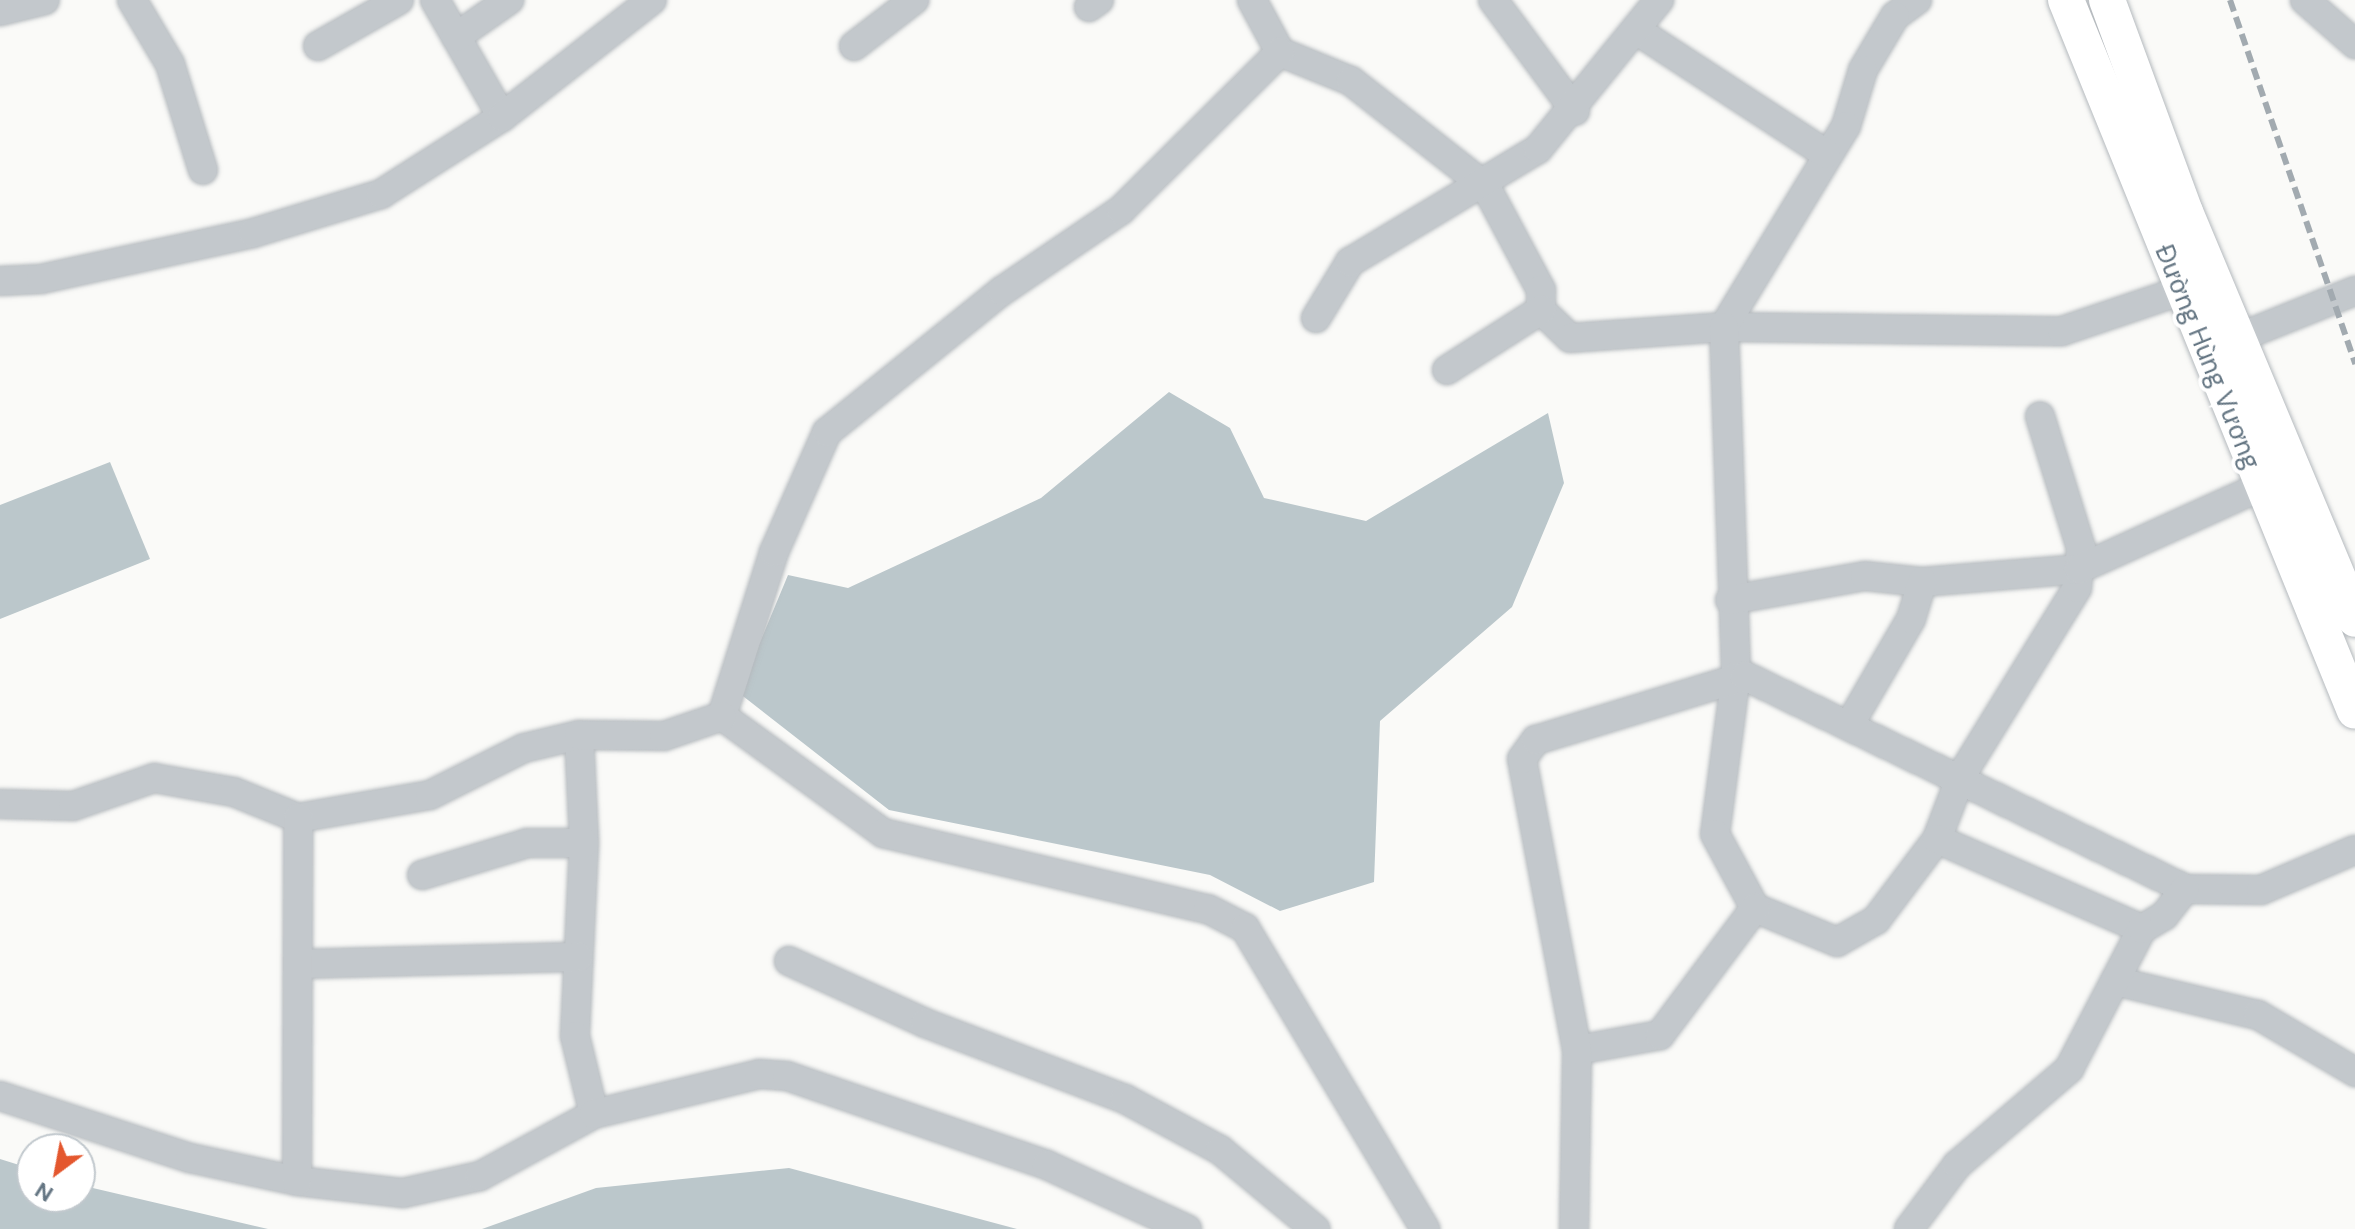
<!DOCTYPE html>
<meta charset="utf-8">
<style>
body{margin:0}
#map{position:relative;width:2355px;height:1229px;overflow:hidden;background:#fafaf8;font-family:"DM Sans",sans-serif}
div>[style]{position:absolute}
.water>*{inset:0;background:#bbc7cb}
.roads{filter:drop-shadow(0 0 2px #b5babe) drop-shadow(0 0 2px #b5babe)}
.minor>*{height:28px;margin:-14px;padding:0 14px;transform-origin:14px;border-radius:14px;background:#c3c8cc}
.major>*{height:36px;margin:-18px;padding:0 18px;transform-origin:18px;border-radius:18px;background:#fff}
.rail>*{height:6px;margin-top:-3px;transform-origin:0;background:repeating-linear-gradient(90deg,#a2aab0 0 12px,transparent 0 18px)}
span{translate:-50% -50%;white-space:nowrap;text-align:center;line-height:1.15;-webkit-text-stroke:8px #fff;paint-order:stroke}
.street-label{font-size:26px;color:#657683}
.north{position:absolute;left:16px;top:1133px;width:80px;height:80px;box-sizing:border-box;background:#fff;border:2px solid #c1c8cd;border-radius:50%;rotate:212deg;font-size:22px;font-weight:700;line-height:32px;text-align:center;color:#657683}
.north::after{content:'';display:block;margin:auto;width:28px;height:36px;background:#e4572e;clip-path:polygon(50% 0,100% 100%,50% 72%,0 100%)}
</style>
<div id="map">
<div class="water">
<div style="clip-path:polygon(1169px 392px,1230px 428px,1264px 498px,1366px 521px,1548px 413px,1564px 483px,1512px 607px,1380px 721px,1374px 882px,1280px 911px,1210px 875px,889px 810px,739px 693px,788px 575px,848px 588px,1041px 498px)"></div>
<div style="clip-path:polygon(110px 462px,150px 559px,0 619px,0 505px)"></div>
<div style="clip-path:polygon(0 1159px,32px 1169px,32px 1197px,80px 1197px,80px 1185px,268px 1229px,0 1229px)"></div>
<div style="clip-path:polygon(789px 1168px,1017px 1229px,482px 1229px,596px 1188px)"></div>
</div>
<div class="roads">
<div class="minor">
<div style="left:132px;top:0;width:74px;rotate:59.3deg"></div>
<div style="left:170px;top:64px;width:111px;rotate:72.7deg"></div>
<div style="left:435px;top:0;width:135px;rotate:60.2deg"></div>
<div style="left:1252px;top:0;width:59px;rotate:61.7deg"></div>
<div style="left:1280px;top:52px;width:77px;rotate:22.2deg"></div>
<div style="left:1351px;top:81px;width:172px;rotate:38.1deg"></div>
<div style="left:1486px;top:187px;width:117px;rotate:61.9deg"></div>
<div style="left:1541px;top:290px;width:20px;rotate:90deg"></div>
<div style="left:1541px;top:310px;width:40px;rotate:44deg"></div>
<div style="left:1570px;top:338px;width:154px;rotate:-4.1deg"></div>
<div style="left:1724px;top:327px;width:338px;rotate:0.7deg"></div>
<div style="left:2062px;top:331px;width:125px;rotate:-18.7deg"></div>
<div style="left:1493px;top:0;width:138px;rotate:53.5deg"></div>
<div style="left:1917px;top:0;width:27px;rotate:144deg"></div>
<div style="left:1895px;top:16px;width:63px;rotate:120.7deg"></div>
<div style="left:1863px;top:70px;width:59px;rotate:106.9deg"></div>
<div style="left:1846px;top:126px;width:235px;rotate:121.3deg"></div>
<div style="left:1724px;top:327px;width:348px;rotate:88deg"></div>
<div style="left:1736px;top:675px;width:160px;rotate:97.5deg"></div>
<div style="left:1715px;top:834px;width:84px;rotate:61.6deg"></div>
<div style="left:1755px;top:908px;width:89px;rotate:22.5deg"></div>
<div style="left:1837px;top:942px;width:45px;rotate:-29.4deg"></div>
<div style="left:1876px;top:920px;width:101px;rotate:-53deg"></div>
<div style="left:1937px;top:839px;width:67px;rotate:-69.1deg"></div>
<div style="left:1961px;top:776px;width:221px;rotate:-58.3deg"></div>
<div style="left:2077px;top:588px;width:40px;rotate:-84.3deg"></div>
<div style="left:2081px;top:548px;width:138px;rotate:-107.3deg"></div>
<div style="left:2305px;top:0;width:67px;rotate:41.3deg"></div>
<div style="left:1089px;top:7px;width:12px;rotate:-35deg"></div>
<div style="left:0;top:11px;width:46px;rotate:-13.7deg"></div>
<div style="left:1639px;top:32px;width:223px;rotate:33.1deg"></div>
<div style="left:456px;top:37px;width:65px;rotate:-34.9deg"></div>
<div style="left:318px;top:46px;width:93px;rotate:-29.6deg"></div>
<div style="left:854px;top:46px;width:76px;rotate:-37.5deg"></div>
<div style="left:0;top:281px;width:41px;rotate:-2.8deg"></div>
<div style="left:41px;top:279px;width:217px;rotate:-12.2deg"></div>
<div style="left:253px;top:233px;width:134px;rotate:-16.9deg"></div>
<div style="left:381px;top:194px;width:143px;rotate:-32.5deg"></div>
<div style="left:502px;top:117px;width:190px;rotate:-38deg"></div>
<div style="left:1316px;top:318px;width:66px;rotate:-58.7deg"></div>
<div style="left:1350px;top:262px;width:219px;rotate:-31deg"></div>
<div style="left:1538px;top:149px;width:192px;rotate:-50.9deg"></div>
<div style="left:2218px;top:346px;width:148px;rotate:-21.9deg"></div>
<div style="left:1447px;top:370px;width:112px;rotate:-32.6deg"></div>
<div style="left:1730px;top:600px;width:137px;rotate:-10.1deg"></div>
<div style="left:1865px;top:576px;width:57px;rotate:6deg"></div>
<div style="left:1922px;top:582px;width:158px;rotate:-4.7deg"></div>
<div style="left:2079px;top:569px;width:199px;rotate:-24.4deg"></div>
<div style="left:722px;top:716px;width:199px;rotate:36deg"></div>
<div style="left:883px;top:833px;width:334px;rotate:13.2deg"></div>
<div style="left:1208px;top:909px;width:42px;rotate:27.2deg"></div>
<div style="left:1245px;top:928px;width:351px;rotate:59.1deg"></div>
<div style="left:722px;top:716px;width:172px;rotate:-72.4deg"></div>
<div style="left:774px;top:552px;width:131px;rotate:-66.2deg"></div>
<div style="left:827px;top:432px;width:225px;rotate:-38.9deg"></div>
<div style="left:1002px;top:291px;width:144px;rotate:-34.2deg"></div>
<div style="left:1121px;top:210px;width:224px;rotate:-44.8deg"></div>
<div style="left:1851px;top:722px;width:119px;rotate:-59.8deg"></div>
<div style="left:1911px;top:619px;width:39px;rotate:-73deg"></div>
<div style="left:579px;top:735px;width:108px;rotate:87.3deg"></div>
<div style="left:584px;top:843px;width:193px;rotate:92.7deg"></div>
<div style="left:575px;top:1036px;width:80px;rotate:76.3deg"></div>
<div style="left:0;top:804px;width:73px;rotate:1.6deg"></div>
<div style="left:73px;top:806px;width:86px;rotate:-19.1deg"></div>
<div style="left:154px;top:778px;width:81px;rotate:9.9deg"></div>
<div style="left:234px;top:792px;width:69px;rotate:22.1deg"></div>
<div style="left:298px;top:818px;width:134px;rotate:-9.9deg"></div>
<div style="left:430px;top:795px;width:105px;rotate:-26.6deg"></div>
<div style="left:524px;top:748px;width:57px;rotate:-13.3deg"></div>
<div style="left:579px;top:735px;width:85px;rotate:0.7deg"></div>
<div style="left:664px;top:736px;width:61px;rotate:-19deg"></div>
<div style="left:1937px;top:839px;width:224px;rotate:23.7deg"></div>
<div style="left:422px;top:875px;width:110px;rotate:-16.9deg"></div>
<div style="left:527px;top:843px;width:57px"></div>
<div style="left:789px;top:961px;width:149px;rotate:24.5deg"></div>
<div style="left:925px;top:1023px;width:214px;rotate:20.8deg"></div>
<div style="left:1125px;top:1099px;width:108px;rotate:28.2deg"></div>
<div style="left:1220px;top:1150px;width:124px;rotate:39.7deg"></div>
<div style="left:303px;top:964px;width:275px;rotate:-1.5deg"></div>
<div style="left:2115px;top:981px;width:147px;rotate:13.4deg"></div>
<div style="left:2258px;top:1015px;width:113px;rotate:30.4deg"></div>
<div style="left:1577px;top:1050px;width:84px;rotate:-10.2deg"></div>
<div style="left:1660px;top:1035px;width:159px;rotate:-53.2deg"></div>
<div style="left:0;top:1096px;width:200px;rotate:18.1deg"></div>
<div style="left:190px;top:1158px;width:109px;rotate:12.1deg"></div>
<div style="left:297px;top:1181px;width:107px;rotate:6.5deg"></div>
<div style="left:403px;top:1193px;width:79px;rotate:-12.4deg"></div>
<div style="left:480px;top:1176px;width:130px;rotate:-28.5deg"></div>
<div style="left:594px;top:1114px;width:170px;rotate:-13.6deg"></div>
<div style="left:759px;top:1074px;width:28px;rotate:4deg"></div>
<div style="left:787px;top:1076px;width:275px;rotate:18.9deg"></div>
<div style="left:1047px;top:1165px;width:154px;rotate:24.6deg"></div>
<div style="left:297px;top:1181px;width:363px;rotate:-89.8deg"></div>
<div style="left:1574px;top:1229px;width:179px;rotate:-89deg"></div>
<div style="left:1577px;top:1050px;width:296px;rotate:-100.7deg"></div>
<div style="left:1522px;top:759px;width:24px;rotate:-54deg"></div>
<div style="left:1536px;top:740px;width:219px;rotate:-17deg"></div>
<div style="left:1745px;top:676px;width:489px;rotate:25.8deg"></div>
<div style="left:2185px;top:889px;width:76px;rotate:0.8deg"></div>
<div style="left:2261px;top:890px;width:102px;rotate:-23.1deg"></div>
<div style="left:1909px;top:1229px;width:80px;rotate:-53.1deg"></div>
<div style="left:1957px;top:1165px;width:148px;rotate:-40.6deg"></div>
<div style="left:2069px;top:1069px;width:158px;rotate:-62.5deg"></div>
<div style="left:2142px;top:929px;width:26px;rotate:-31deg"></div>
<div style="left:2164px;top:916px;width:34px;rotate:-52deg"></div>
</div>
<div class="major">
<div style="left:2066px;top:0;width:767px;rotate:67.88deg"></div>
<div style="left:2107px;top:0;width:226px;rotate:69.8deg"></div>
<div style="left:2185px;top:212px;width:441px;rotate:67.3deg"></div>
</div>
</div>
<div class="rail">
<div style="left:2230px;top:0;width:385px;rotate:71deg"></div>
</div>
<div class="street-label">
<span style="left:2207px;top:357px;rotate:68deg">Đường Hùng Vương</span>
</div>
<div class="north">N</div>
</div>
